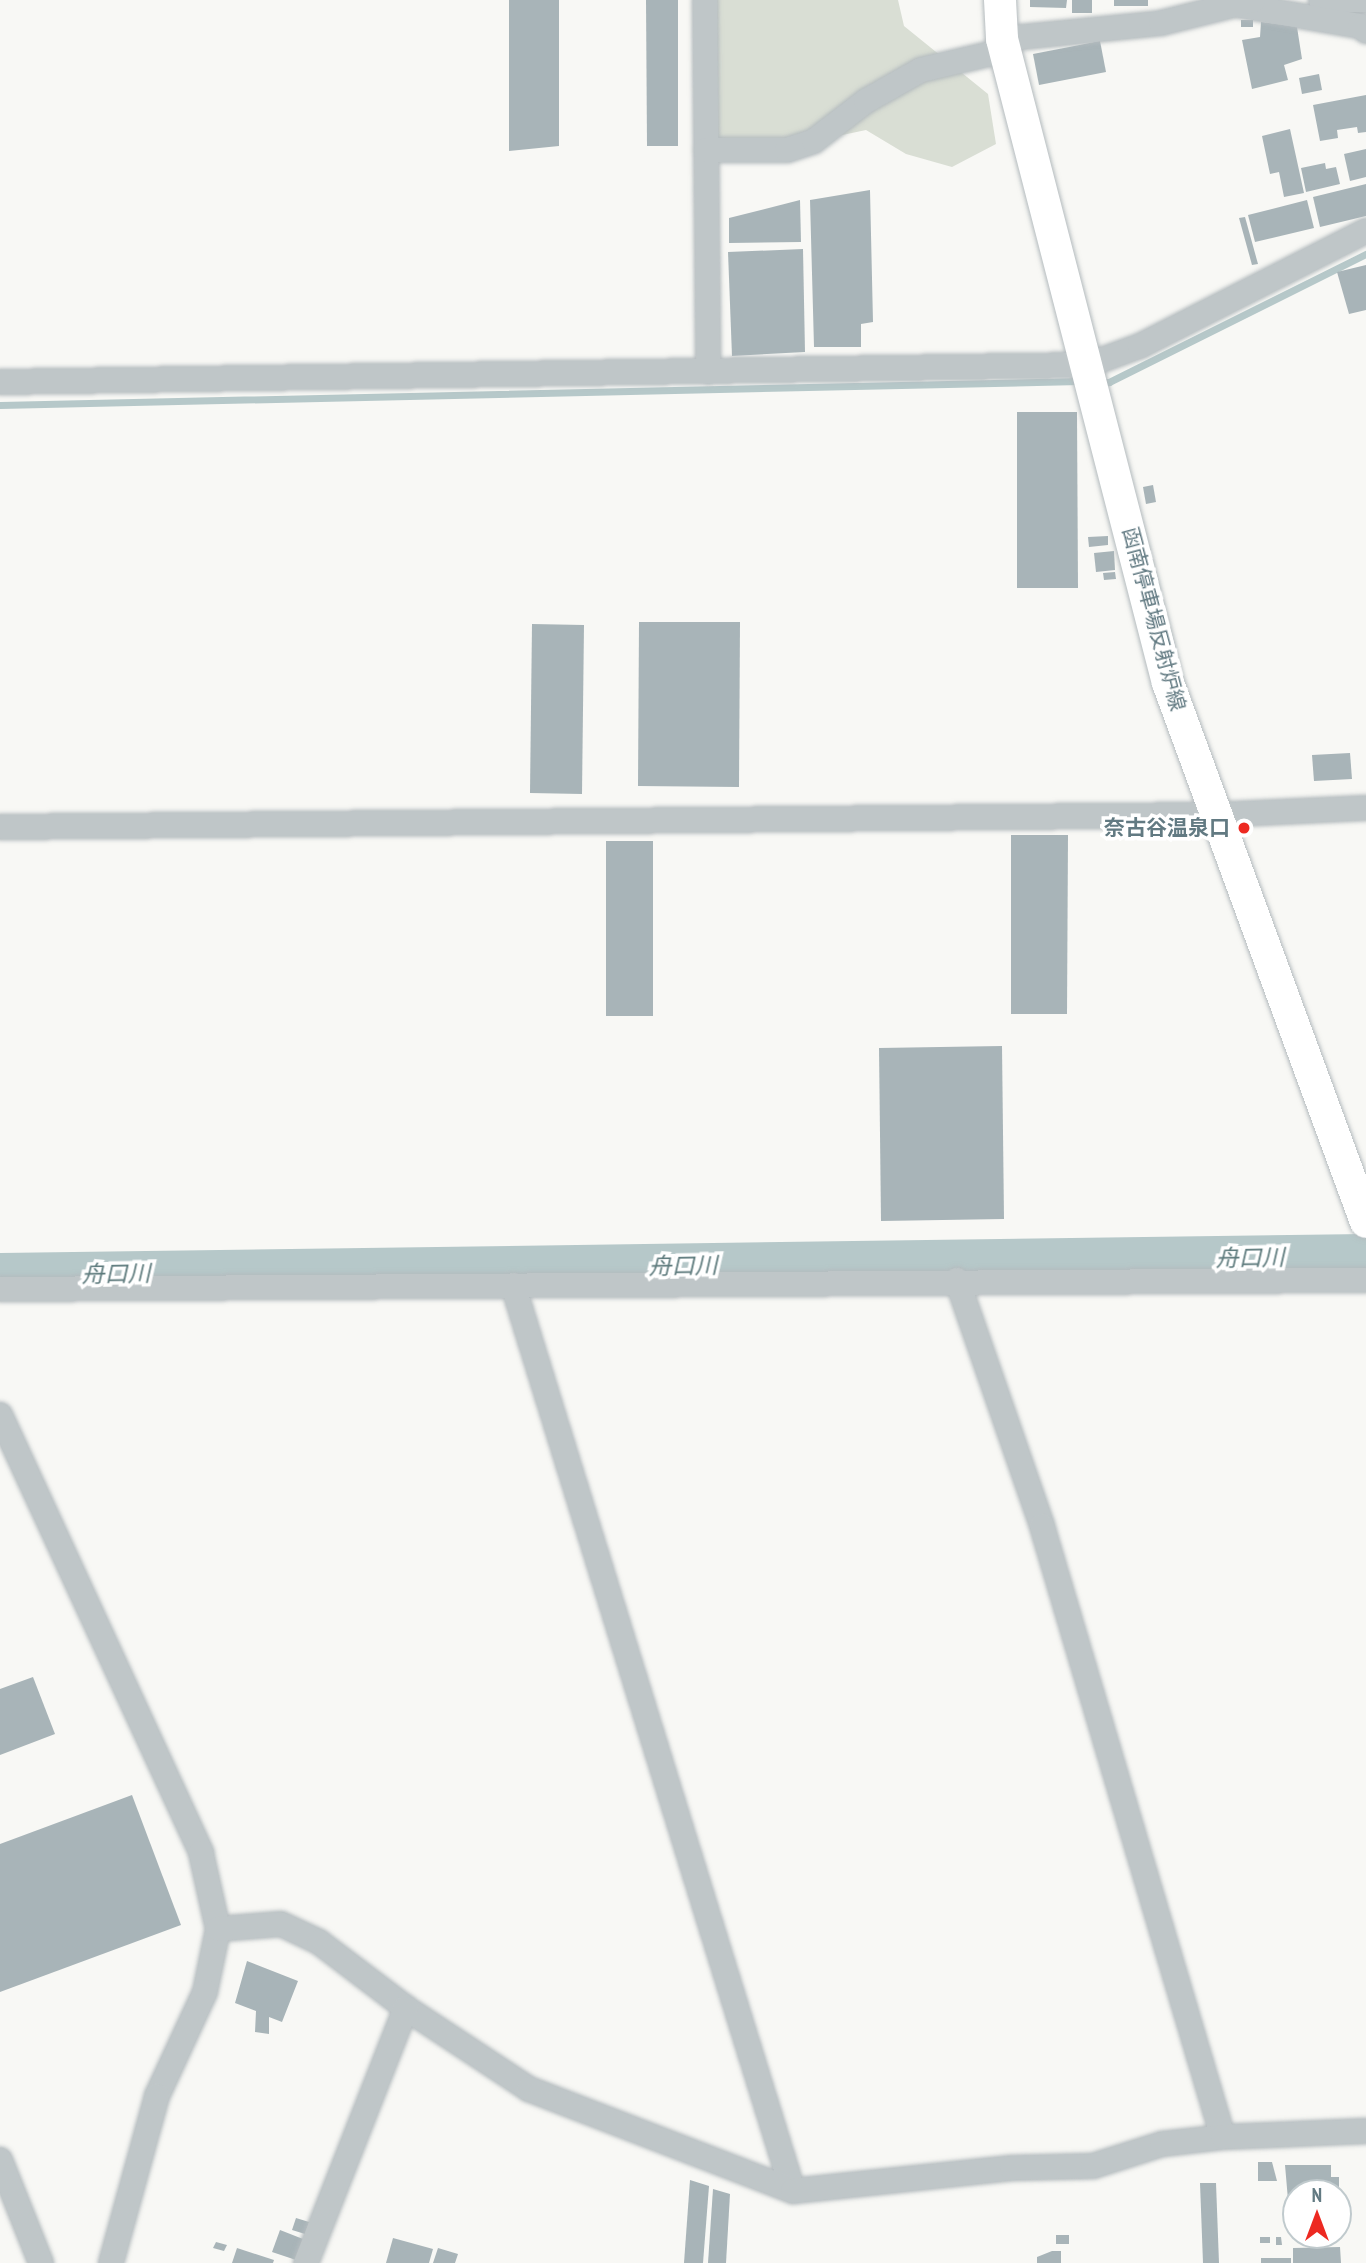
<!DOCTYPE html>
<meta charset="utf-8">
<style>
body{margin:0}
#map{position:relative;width:1366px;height:2263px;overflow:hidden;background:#f8f8f5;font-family:"PT Sans Narrow","Noto Sans JP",sans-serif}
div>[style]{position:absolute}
.green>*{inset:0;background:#d9ded4}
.stream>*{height:7px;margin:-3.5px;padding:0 3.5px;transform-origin:3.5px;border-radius:3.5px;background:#b6c8c9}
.river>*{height:44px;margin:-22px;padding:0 22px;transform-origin:22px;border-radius:22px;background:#b6c8c9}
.building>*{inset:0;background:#a8b4b8}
.roads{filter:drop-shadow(0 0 2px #b4bbbe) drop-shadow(0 0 2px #b4bbbe)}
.minor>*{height:24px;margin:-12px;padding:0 12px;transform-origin:12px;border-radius:12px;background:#bfc6c8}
.major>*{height:32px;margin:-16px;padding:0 16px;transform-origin:16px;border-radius:16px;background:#fff}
.dots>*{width:19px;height:19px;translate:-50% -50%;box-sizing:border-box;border:4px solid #fff;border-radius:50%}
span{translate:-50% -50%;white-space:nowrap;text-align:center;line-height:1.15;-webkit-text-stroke:7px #fff;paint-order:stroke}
.street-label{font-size:21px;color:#627a82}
.poi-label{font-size:21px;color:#627a82;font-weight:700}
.right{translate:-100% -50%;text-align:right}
.water-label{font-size:23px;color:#5d7a7c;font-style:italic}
.north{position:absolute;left:1282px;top:2179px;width:70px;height:70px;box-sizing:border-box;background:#fff;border:2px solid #c0cacd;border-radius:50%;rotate:0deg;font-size:19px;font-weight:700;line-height:28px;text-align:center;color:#627a82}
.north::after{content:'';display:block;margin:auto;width:24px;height:32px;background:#ed2921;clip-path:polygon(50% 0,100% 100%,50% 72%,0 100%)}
</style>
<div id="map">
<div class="green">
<div style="clip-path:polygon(706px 0,898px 0,904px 26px,988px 94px,996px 144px,952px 167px,906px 154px,866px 130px,814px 141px,715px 142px)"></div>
</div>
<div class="stream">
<div style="left:1099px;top:382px;width:10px"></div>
<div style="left:1109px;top:382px;width:287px;rotate:-26.5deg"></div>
<div style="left:0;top:405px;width:1080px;rotate:-1.27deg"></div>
</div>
<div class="river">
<div style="left:0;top:1275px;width:1366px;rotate:-0.8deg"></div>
</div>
<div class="building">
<div style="clip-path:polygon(509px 0,559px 0,559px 146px,509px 151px)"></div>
<div style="clip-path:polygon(646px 0,678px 0,678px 146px,647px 146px)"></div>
<div style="clip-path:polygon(1030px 0,1067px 0,1066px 8px,1030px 7px)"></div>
<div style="clip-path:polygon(1072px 0,1092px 0,1092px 13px,1072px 13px)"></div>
<div style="clip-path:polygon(1114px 0,1148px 0,1148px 6px,1114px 6px)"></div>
<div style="clip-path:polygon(1241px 20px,1253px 20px,1253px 27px,1241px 27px)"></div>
<div style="clip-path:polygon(1261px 22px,1297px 27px,1302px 59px,1284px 65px,1288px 80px,1252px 89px,1242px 40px,1260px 37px)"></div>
<div style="clip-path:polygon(1100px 41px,1106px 72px,1039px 85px,1033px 54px)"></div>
<div style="clip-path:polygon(1319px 74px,1322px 90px,1302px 94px,1299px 78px)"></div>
<div style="clip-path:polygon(1366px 95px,1366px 132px,1358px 133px,1357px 127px,1337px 130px,1338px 138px,1320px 141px,1313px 105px)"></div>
<div style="clip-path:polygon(1290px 129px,1304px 193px,1284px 197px,1279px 172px,1270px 174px,1262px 136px)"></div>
<div style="clip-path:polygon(1366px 149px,1366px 177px,1350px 181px,1344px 154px)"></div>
<div style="clip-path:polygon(1325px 163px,1326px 169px,1336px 167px,1340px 184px,1306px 192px,1301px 168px)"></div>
<div style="clip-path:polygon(1366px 184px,1366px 216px,1320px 227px,1313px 197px)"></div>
<div style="clip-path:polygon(870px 190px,873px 322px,861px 324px,861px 347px,814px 347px,810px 200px)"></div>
<div style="clip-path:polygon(800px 200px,801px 242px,729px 243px,729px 218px)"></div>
<div style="clip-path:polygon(1307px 200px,1314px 228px,1255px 242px,1248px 215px)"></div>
<div style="clip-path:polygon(1245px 217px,1258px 264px,1252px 265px,1239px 218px)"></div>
<div style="clip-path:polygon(803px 249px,805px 352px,732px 356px,728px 252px)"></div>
<div style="clip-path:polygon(1366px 265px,1366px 310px,1349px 314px,1337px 272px)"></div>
<div style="clip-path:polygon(1017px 412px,1077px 412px,1078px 588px,1017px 588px)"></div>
<div style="clip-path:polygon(1153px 485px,1156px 502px,1146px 504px,1143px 487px)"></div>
<div style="clip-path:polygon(1108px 536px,1108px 545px,1089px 547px,1088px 537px)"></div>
<div style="clip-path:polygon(1114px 551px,1115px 570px,1096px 572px,1094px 553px)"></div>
<div style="clip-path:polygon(1115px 572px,1116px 579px,1104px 580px,1103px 573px)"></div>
<div style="clip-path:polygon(639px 622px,740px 622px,739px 787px,638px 786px)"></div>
<div style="clip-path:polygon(532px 624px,584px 625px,582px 794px,530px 793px)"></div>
<div style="clip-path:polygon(1350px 753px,1352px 779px,1314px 781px,1312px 755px)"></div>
<div style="clip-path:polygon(1011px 835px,1068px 835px,1067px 1014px,1011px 1014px)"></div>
<div style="clip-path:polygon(606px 841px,653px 841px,653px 1016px,606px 1016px)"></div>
<div style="clip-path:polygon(1002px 1046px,1004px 1219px,881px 1221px,879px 1048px)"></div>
<div style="clip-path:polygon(33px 1677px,55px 1734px,0 1755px,0 1689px)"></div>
<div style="clip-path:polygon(132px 1795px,181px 1925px,0 1992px,0 1844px)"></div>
<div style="clip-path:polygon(247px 1961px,298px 1981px,282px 2022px,269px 2017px,269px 2034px,255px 2032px,256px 2011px,235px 2003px)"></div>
<div style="clip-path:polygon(1258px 2162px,1272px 2162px,1277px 2181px,1258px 2181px)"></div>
<div style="clip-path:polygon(1285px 2165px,1331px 2165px,1331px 2177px,1339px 2177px,1339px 2193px,1296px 2193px,1296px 2200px,1288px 2200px)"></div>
<div style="clip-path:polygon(690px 2180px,709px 2186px,703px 2263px,684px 2263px)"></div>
<div style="clip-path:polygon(1200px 2183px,1216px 2183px,1219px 2263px,1203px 2263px)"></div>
<div style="clip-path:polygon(713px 2189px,730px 2194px,726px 2263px,708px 2263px)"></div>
<div style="clip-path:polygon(296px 2218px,309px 2222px,305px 2234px,292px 2230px)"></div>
<div style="clip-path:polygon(280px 2230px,303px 2239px,296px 2260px,272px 2252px)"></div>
<div style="clip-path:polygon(1056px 2235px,1069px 2235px,1069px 2244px,1056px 2244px)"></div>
<div style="clip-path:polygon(1260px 2237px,1270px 2237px,1270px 2243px,1260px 2243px)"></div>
<div style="clip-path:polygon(1276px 2237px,1281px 2237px,1282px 2245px,1276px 2245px)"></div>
<div style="clip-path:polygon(393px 2238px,433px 2249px,429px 2263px,386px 2263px)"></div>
<div style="clip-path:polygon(216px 2242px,227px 2245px,224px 2251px,213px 2248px)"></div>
<div style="clip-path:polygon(1340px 2247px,1341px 2263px,1293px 2263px,1293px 2248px)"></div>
<div style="clip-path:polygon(237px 2248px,274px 2260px,273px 2263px,232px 2263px)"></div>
<div style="clip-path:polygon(438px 2248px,458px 2254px,455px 2263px,433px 2263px)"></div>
<div style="clip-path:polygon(1052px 2251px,1061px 2251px,1061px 2263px,1037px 2263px,1037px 2257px)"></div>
<div style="clip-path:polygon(1261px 2258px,1291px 2258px,1291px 2263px,1261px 2263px)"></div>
</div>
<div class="roads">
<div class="minor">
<div style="left:705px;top:0;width:372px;rotate:89.5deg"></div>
<div style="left:1321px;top:0;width:45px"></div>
<div style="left:1237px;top:5px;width:125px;rotate:9.7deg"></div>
<div style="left:1360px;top:26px;width:8px;rotate:40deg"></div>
<div style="left:1002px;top:39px;width:160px;rotate:-5.7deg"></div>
<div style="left:1161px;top:23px;width:95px;rotate:-14deg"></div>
<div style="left:706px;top:150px;width:81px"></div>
<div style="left:787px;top:150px;width:28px;rotate:-18deg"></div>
<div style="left:814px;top:141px;width:66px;rotate:-37.6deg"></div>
<div style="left:866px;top:101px;width:63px;rotate:-29.4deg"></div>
<div style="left:921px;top:70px;width:87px;rotate:-13.2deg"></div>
<div style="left:0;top:382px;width:1088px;rotate:-0.9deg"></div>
<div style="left:1088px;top:365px;width:55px;rotate:-20.1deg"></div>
<div style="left:1140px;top:346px;width:254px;rotate:-27deg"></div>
<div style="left:0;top:827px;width:1216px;rotate:-0.57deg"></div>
<div style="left:1216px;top:815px;width:150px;rotate:-2.7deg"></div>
<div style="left:957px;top:1280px;width:260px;rotate:70.9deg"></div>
<div style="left:1042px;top:1526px;width:637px;rotate:73.5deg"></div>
<div style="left:513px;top:1285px;width:948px;rotate:72.83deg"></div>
<div style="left:0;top:1289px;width:1366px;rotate:-0.38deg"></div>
<div style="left:0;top:1415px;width:482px;rotate:65.3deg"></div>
<div style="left:201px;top:1853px;width:78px;rotate:77.4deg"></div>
<div style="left:218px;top:1929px;width:64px;rotate:101.7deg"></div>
<div style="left:205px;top:1992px;width:115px;rotate:114.8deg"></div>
<div style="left:157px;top:2096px;width:173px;rotate:105.4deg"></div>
<div style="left:218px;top:1929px;width:63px;rotate:-4.5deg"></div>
<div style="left:281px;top:1924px;width:42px;rotate:25.3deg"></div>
<div style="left:319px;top:1942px;width:109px;rotate:37.2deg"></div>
<div style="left:406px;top:2008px;width:147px;rotate:33.4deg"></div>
<div style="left:529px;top:2089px;width:283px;rotate:21.1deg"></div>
<div style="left:793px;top:2191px;width:220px;rotate:-6deg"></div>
<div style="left:1012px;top:2168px;width:81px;rotate:-1.4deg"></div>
<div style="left:1093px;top:2166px;width:72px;rotate:-17.7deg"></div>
<div style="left:1162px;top:2144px;width:61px;rotate:-6.5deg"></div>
<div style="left:1223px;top:2137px;width:143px;rotate:-2.4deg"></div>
<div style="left:0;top:2160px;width:111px;rotate:68.3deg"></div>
<div style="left:306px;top:2263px;width:274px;rotate:-68.6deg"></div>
</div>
<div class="major">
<div style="left:1000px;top:0;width:39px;rotate:87deg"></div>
<div style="left:1002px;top:39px;width:665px;rotate:75.55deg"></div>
<div style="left:1168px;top:683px;width:574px;rotate:69.83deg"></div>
</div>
</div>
<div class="dots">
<div style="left:1244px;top:828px;background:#ed2921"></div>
</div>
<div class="street-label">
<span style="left:1154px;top:619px;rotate:75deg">函南停車場反射炉線</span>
</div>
<div class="poi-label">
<span class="right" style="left:1230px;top:828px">奈古谷温泉口</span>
</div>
<div class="water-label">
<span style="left:1250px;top:1258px;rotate:-1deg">舟口川</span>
<span style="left:683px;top:1266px;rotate:-1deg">舟口川</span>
<span style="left:116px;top:1274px;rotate:-1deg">舟口川</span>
</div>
<div class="north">N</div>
</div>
